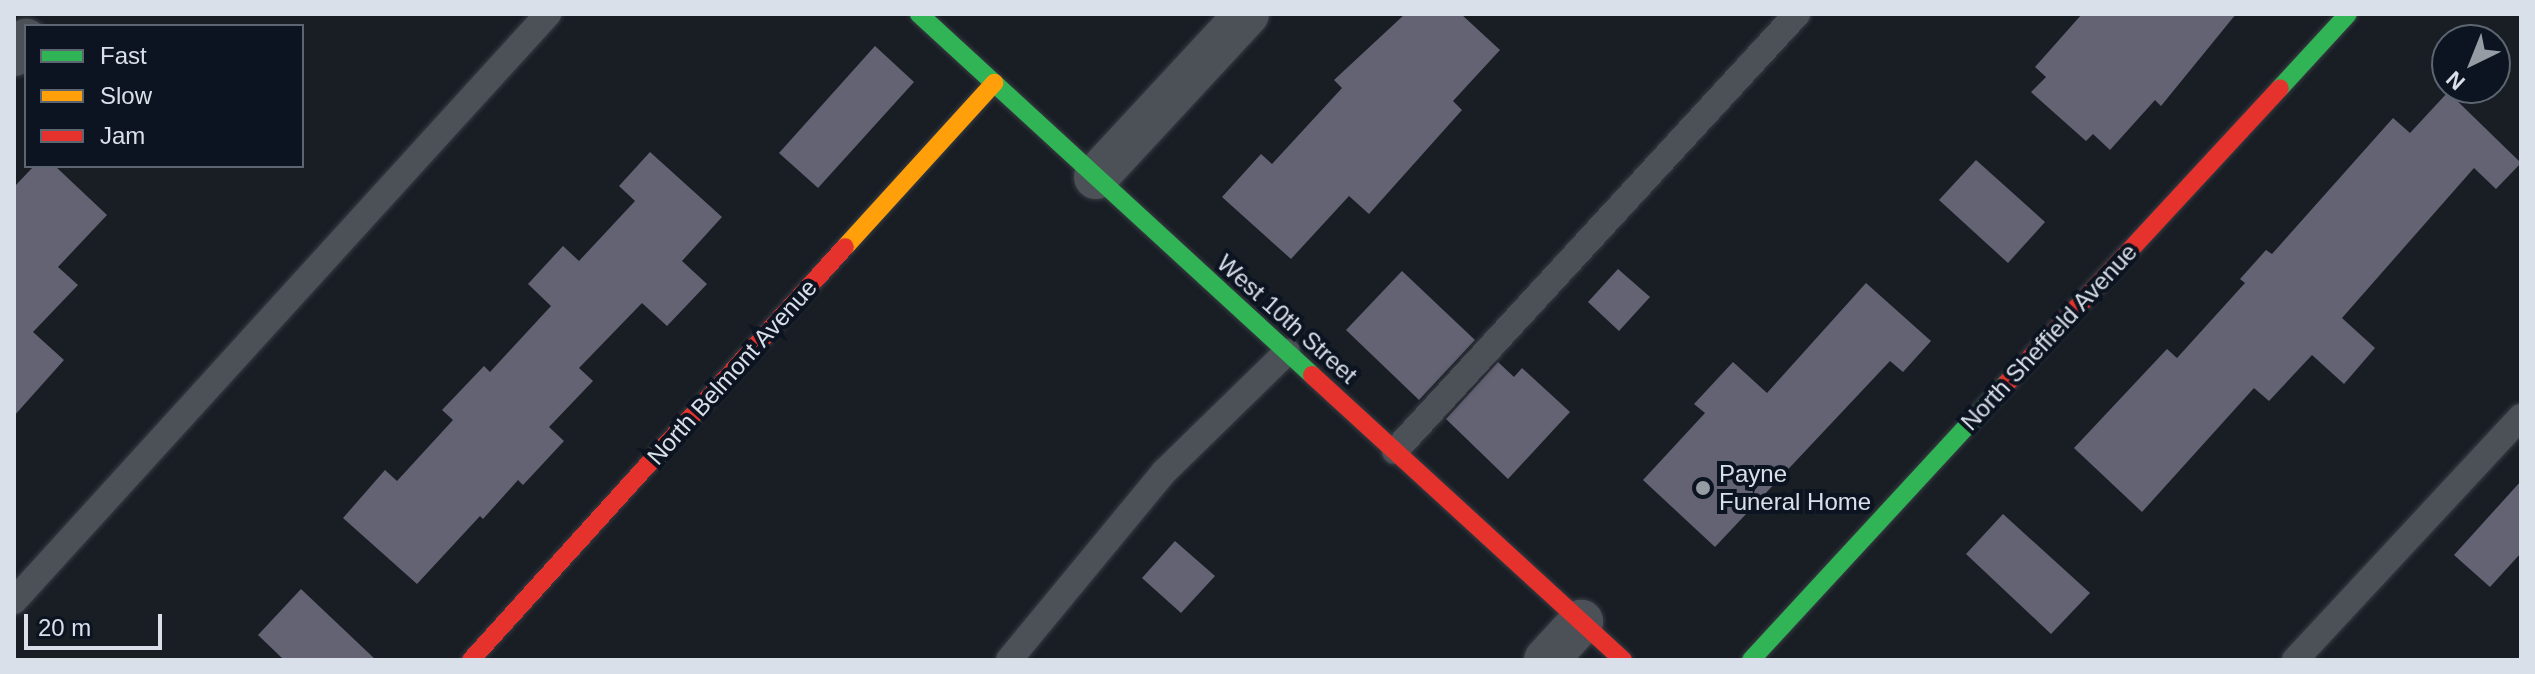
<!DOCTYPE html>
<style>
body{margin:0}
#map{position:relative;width:2535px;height:674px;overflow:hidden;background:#191e25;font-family:Arial,sans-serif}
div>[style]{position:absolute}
.building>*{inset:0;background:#636374}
.roads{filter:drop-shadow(0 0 2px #373b42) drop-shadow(0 0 2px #373b42)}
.lane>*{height:26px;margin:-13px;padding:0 13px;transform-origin:13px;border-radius:13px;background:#4c5157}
.street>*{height:44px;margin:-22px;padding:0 22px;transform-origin:22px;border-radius:22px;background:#4c5157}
.fast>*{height:18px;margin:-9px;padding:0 9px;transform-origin:9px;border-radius:9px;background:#30b455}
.slow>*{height:18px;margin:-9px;padding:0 9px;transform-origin:9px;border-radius:9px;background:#ff9f0a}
.jam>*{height:18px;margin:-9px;padding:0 9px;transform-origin:9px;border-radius:9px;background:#e5322d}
.dots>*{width:22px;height:22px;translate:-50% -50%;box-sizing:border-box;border:4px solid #0b1420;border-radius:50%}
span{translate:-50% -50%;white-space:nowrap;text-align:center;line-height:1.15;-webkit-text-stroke:8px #0b1420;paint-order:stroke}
.street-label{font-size:24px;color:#d9e0e9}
.poi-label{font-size:24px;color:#d9e0e9}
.left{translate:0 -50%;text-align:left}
.frame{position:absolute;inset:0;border:16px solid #d9e0e9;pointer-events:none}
.legend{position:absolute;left:24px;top:24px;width:280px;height:144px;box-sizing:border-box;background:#0b1420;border:2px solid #5d6670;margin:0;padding:10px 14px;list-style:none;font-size:24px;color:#d9e0e9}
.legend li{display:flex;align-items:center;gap:16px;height:40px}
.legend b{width:40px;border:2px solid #5d6670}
.north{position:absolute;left:2431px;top:24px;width:80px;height:80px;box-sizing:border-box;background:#0b1420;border:2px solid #5d6670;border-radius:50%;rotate:223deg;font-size:22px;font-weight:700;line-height:32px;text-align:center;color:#d9e0e9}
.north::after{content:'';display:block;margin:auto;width:28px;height:36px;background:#969ca4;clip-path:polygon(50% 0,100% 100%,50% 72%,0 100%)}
.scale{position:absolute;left:24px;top:614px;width:138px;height:36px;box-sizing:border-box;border:4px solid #d9e0e9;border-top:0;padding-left:10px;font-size:24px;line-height:28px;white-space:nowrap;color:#d9e0e9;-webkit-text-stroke:6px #0b1420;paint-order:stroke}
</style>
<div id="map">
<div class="building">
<div style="clip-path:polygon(1405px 14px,1461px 14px,1500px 50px,1453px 101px,1462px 110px,1369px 214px,1349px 196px,1291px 259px,1222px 197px,1261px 154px,1272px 164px,1342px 88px,1334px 80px)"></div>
<div style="clip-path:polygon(2082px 14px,2236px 14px,2161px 106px,2155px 100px,2110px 150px,2093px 134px,2086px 141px,2031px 92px,2046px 77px,2035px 67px)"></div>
<div style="clip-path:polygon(875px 46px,914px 82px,818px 188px,779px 153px)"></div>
<div style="clip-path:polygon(2448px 92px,2521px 163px,2496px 189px,2474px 168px,2342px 318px,2375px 348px,2344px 384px,2312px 355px,2269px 401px,2254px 388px,2142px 512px,2074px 448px,2167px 349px,2177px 358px,2245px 283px,2240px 279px,2266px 250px,2272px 254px,2393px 118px,2410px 133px)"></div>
<div style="clip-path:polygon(650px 152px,722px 217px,682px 261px,707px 284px,667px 326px,642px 303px,579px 368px,593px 381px,549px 427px,564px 441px,523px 485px,518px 480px,483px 519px,480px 516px,417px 584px,343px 518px,385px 470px,397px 481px,453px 420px,442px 410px,484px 366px,490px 372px,551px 306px,528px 284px,563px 246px,579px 261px,635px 201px,619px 186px)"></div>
<div style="clip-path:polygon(1976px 160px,2045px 222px,2008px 263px,1939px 200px)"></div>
<div style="clip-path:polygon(34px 166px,55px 166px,107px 215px,58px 267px,78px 285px,33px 332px,64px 360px,14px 416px,14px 187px)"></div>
<div style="clip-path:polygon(1618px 269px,1650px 297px,1619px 331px,1588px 302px)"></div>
<div style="clip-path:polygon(1402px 271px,1475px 340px,1419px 400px,1346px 330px)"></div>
<div style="clip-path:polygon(1866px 283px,1931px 341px,1903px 372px,1890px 361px,1715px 547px,1643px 480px,1705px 413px,1694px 404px,1733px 362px,1767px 393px)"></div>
<div style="clip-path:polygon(1498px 362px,1514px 377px,1522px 368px,1570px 412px,1508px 479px,1446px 419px)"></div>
<div style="clip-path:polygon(2521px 481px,2521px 553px,2490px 587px,2454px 555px)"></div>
<div style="clip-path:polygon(2003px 514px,2090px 593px,2051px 634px,1966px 554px)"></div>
<div style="clip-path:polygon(1175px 541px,1215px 576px,1181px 613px,1142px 578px)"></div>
<div style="clip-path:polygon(301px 589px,376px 660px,284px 660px,258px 635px)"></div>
</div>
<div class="roads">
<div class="lane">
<div style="left:1395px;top:451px;width:594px;rotate:-47.39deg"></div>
<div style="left:14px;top:601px;width:794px;rotate:-47.71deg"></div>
<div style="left:1009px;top:660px;width:244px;rotate:-50.5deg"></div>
<div style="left:1164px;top:472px;width:172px;rotate:-44.3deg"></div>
<div style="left:2295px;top:660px;width:332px;rotate:-47.1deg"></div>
</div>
<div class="street">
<div style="left:14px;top:54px;width:18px;rotate:-47deg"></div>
<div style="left:1096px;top:177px;width:222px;rotate:-47.2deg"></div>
<div style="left:1546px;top:660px;width:52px;rotate:-47.4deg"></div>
</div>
<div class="fast">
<div style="left:919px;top:14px;width:534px;rotate:42.57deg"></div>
<div style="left:2280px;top:88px;width:100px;rotate:-47.4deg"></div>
<div style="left:1751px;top:660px;width:376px;rotate:-47.3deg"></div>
</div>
<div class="slow">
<div style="left:845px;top:247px;width:222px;rotate:-47.7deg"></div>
</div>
<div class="jam">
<div style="left:1312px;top:375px;width:422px;rotate:42.5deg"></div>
<div style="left:2006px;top:384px;width:403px;rotate:-47.2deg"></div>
<div style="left:471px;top:660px;width:557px;rotate:-47.84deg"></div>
</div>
</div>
<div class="dots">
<div style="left:1703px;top:488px;background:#969ca4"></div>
</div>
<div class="street-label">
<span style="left:1287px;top:319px;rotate:42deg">West 10th Street</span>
<span style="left:2049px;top:337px;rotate:-47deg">North Sheffield Avenue</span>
<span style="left:732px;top:372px;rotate:-48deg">North Belmont Avenue</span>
</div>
<div class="poi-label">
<span class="left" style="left:1719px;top:488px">Payne<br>Funeral Home</span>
</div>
<div class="frame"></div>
<ul class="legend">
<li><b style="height:10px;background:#30b455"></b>Fast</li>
<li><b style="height:10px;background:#ff9f0a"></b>Slow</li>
<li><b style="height:10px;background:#e5322d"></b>Jam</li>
</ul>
<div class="north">N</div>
<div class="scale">20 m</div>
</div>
